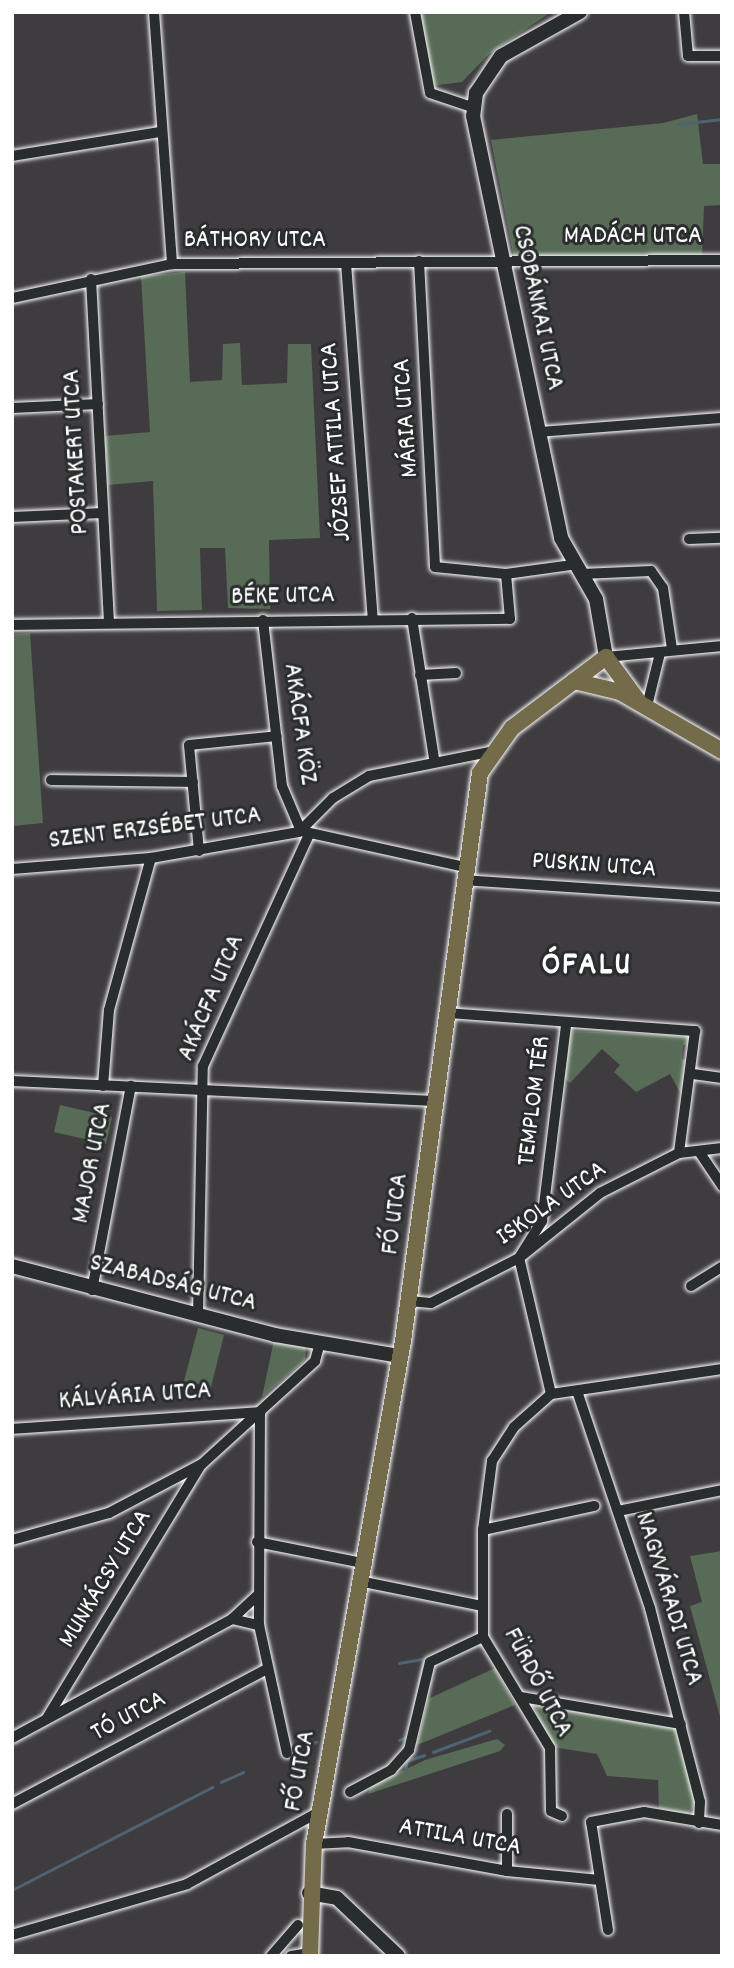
<!DOCTYPE html>
<meta charset="utf-8">
<style>
body{margin:0}
#map{position:relative;width:734px;height:1968px;overflow:hidden;background:#3f3c40;font-family:Dekko,sans-serif}
div>[style]{position:absolute}
.green>*{inset:0;background:#576b56}
.stream>*{height:2.5px;margin:-1.25px;padding:0 1.25px;transform-origin:1.25px;border-radius:1.25px;background:#4f6372}
.roads{filter:drop-shadow(0 0 2px #fff) drop-shadow(0 0 2px #fff)}
.street>*{height:10px;margin:-5px;padding:0 5px;transform-origin:5px;border-radius:5px;background:#2a2d2e}
.secondary>*{height:14px;margin:-7px;padding:0 7px;transform-origin:7px;border-radius:7px;background:#2a2d2e}
.primary>*{height:16px;margin:-8px;padding:0 8px;transform-origin:8px;border-radius:8px;background:#746b4b}
span{translate:-50% -50%;white-space:nowrap;text-align:center;line-height:1.15;-webkit-text-stroke:6px #2a2d2e;paint-order:stroke}
.street-label{font-size:26px;color:#fff}
.district-label{font-size:33px;color:#fff;font-weight:700;letter-spacing:2px}
.frame{position:absolute;inset:0;border:14px solid #fff;pointer-events:none}
</style>
<div id="map">
<div class="green">
<div style="clip-path:polygon(417px 12px,551px 12px,489px 54px,462px 82px,431px 86px)"></div>
<div style="clip-path:polygon(697px 114px,703px 164px,722px 164px,722px 205px,704px 206px,702px 257px,514px 258px,491px 140px,663px 123px)"></div>
<div style="clip-path:polygon(185px 272px,190px 382px,222px 380px,223px 344px,240px 343px,242px 385px,287px 383px,288px 344px,311px 344px,320px 538px,269px 540px,270px 609px,228px 608px,225px 548px,200px 548px,202px 610px,157px 611px,153px 481px,108px 485px,105px 436px,150px 432px,141px 276px)"></div>
<div style="clip-path:polygon(30px 633px,43px 823px,12px 826px,12px 634px)"></div>
<div style="clip-path:polygon(570px 1031px,692px 1036px,691px 1045px,683px 1045px,682px 1059px,690px 1060px,682px 1096px,670px 1074px,636px 1092px,614px 1072px,620px 1065px,602px 1049px,570px 1083px,564px 1078px)"></div>
<div style="clip-path:polygon(60px 1105px,112px 1117px,106px 1144px,54px 1132px)"></div>
<div style="clip-path:polygon(198px 1328px,224px 1335px,211px 1387px,184px 1381px)"></div>
<div style="clip-path:polygon(274px 1340px,306px 1348px,305px 1360px,262px 1397px)"></div>
<div style="clip-path:polygon(722px 1551px,722px 1724px,690px 1606px,702px 1602px,690px 1556px)"></div>
<div style="clip-path:polygon(495px 1668px,515px 1705px,417px 1745px,428px 1699px)"></div>
<div style="clip-path:polygon(533px 1705px,677px 1727px,697px 1803px,686px 1816px,659px 1808px,658px 1780px,607px 1776px,597px 1754px,552px 1747px)"></div>
<div style="clip-path:polygon(497px 1739px,505px 1745px,500px 1751px,368px 1794px,371px 1786px,425px 1760px)"></div>
</div>
<div class="stream">
<div style="left:678px;top:124px;width:44px;rotate:-6.5deg"></div>
<div style="left:399px;top:1663px;width:23px;rotate:-10deg"></div>
<div style="left:412px;top:1714px;width:56px;rotate:-77.7deg"></div>
<div style="left:424px;top:1659px;width:11px;rotate:-22deg"></div>
<div style="left:399px;top:1740px;width:9px;rotate:-21deg"></div>
<div style="left:296px;top:1748px;width:21px;rotate:-17deg"></div>
<div style="left:433px;top:1752px;width:60px;rotate:-20.6deg"></div>
<div style="left:406px;top:1772px;width:11px;rotate:-90deg"></div>
<div style="left:406px;top:1761px;width:19px;rotate:-18deg"></div>
<div style="left:221px;top:1782px;width:24px;rotate:-24deg"></div>
<div style="left:12px;top:1890px;width:225px;rotate:-27.2deg"></div>
</div>
<div class="roads">
<div class="street">
<div style="left:154px;top:12px;width:253px;rotate:85.9deg"></div>
<div style="left:415px;top:12px;width:82px;rotate:79.5deg"></div>
<div style="left:430px;top:93px;width:44px;rotate:18.4deg"></div>
<div style="left:684px;top:12px;width:44px;rotate:84.8deg"></div>
<div style="left:688px;top:56px;width:34px"></div>
<div style="left:12px;top:156px;width:151px;rotate:-9.2deg"></div>
<div style="left:419px;top:261px;width:306px;rotate:87deg"></div>
<div style="left:435px;top:567px;width:71px;rotate:5.6deg"></div>
<div style="left:506px;top:574px;width:67px;rotate:-7.8deg"></div>
<div style="left:346px;top:263px;width:356px;rotate:85.7deg"></div>
<div style="left:91px;top:279px;width:343px;rotate:87deg"></div>
<div style="left:12px;top:298px;width:164px;rotate:-12deg"></div>
<div style="left:172px;top:264px;width:550px;rotate:-0.42deg"></div>
<div style="left:12px;top:408px;width:86px;rotate:-2.7deg"></div>
<div style="left:539px;top:432px;width:184px;rotate:-4.4deg"></div>
<div style="left:12px;top:517px;width:91px;rotate:-2.5deg"></div>
<div style="left:689px;top:539px;width:33px;rotate:-2deg"></div>
<div style="left:581px;top:574px;width:70px;rotate:-2.5deg"></div>
<div style="left:651px;top:571px;width:21px;rotate:55deg"></div>
<div style="left:663px;top:588px;width:62px;rotate:81.6deg"></div>
<div style="left:412px;top:618px;width:142px;rotate:81.1deg"></div>
<div style="left:263px;top:620px;width:167px;rotate:83.5deg"></div>
<div style="left:282px;top:786px;width:49px;rotate:67.1deg"></div>
<div style="left:301px;top:831px;width:168px;rotate:12.4deg"></div>
<div style="left:12px;top:625px;width:498px;rotate:-0.7deg"></div>
<div style="left:510px;top:619px;width:45px;rotate:-95.1deg"></div>
<div style="left:606px;top:657px;width:117px;rotate:-5.4deg"></div>
<div style="left:420px;top:675px;width:36px;rotate:-3deg"></div>
<div style="left:647px;top:706px;width:55px;rotate:-76.2deg"></div>
<div style="left:51px;top:780px;width:142px;rotate:0.8deg"></div>
<div style="left:199px;top:851px;width:106px;rotate:-95.4deg"></div>
<div style="left:189px;top:745px;width:88px;rotate:-5.8deg"></div>
<div style="left:12px;top:869px;width:139px;rotate:-4.5deg"></div>
<div style="left:151px;top:858px;width:150px;rotate:-10deg"></div>
<div style="left:299px;top:832px;width:48px;rotate:-45deg"></div>
<div style="left:333px;top:798px;width:42px;rotate:-31.4deg"></div>
<div style="left:369px;top:776px;width:122px;rotate:-11.3deg"></div>
<div style="left:463px;top:880px;width:260px;rotate:3.8deg"></div>
<div style="left:447px;top:1013px;width:249px;rotate:4.2deg"></div>
<div style="left:695px;top:1031px;width:123px;rotate:97.5deg"></div>
<div style="left:693px;top:1074px;width:29px;rotate:8deg"></div>
<div style="left:12px;top:1081px;width:423px;rotate:2.7deg"></div>
<div style="left:103px;top:1086px;width:76px;rotate:-85.5deg"></div>
<div style="left:109px;top:1010px;width:158px;rotate:-74.6deg"></div>
<div style="left:700px;top:1153px;width:40px;rotate:56deg"></div>
<div style="left:691px;top:1286px;width:36px;rotate:-32deg"></div>
<div style="left:92px;top:1290px;width:208px;rotate:-79.2deg"></div>
<div style="left:409px;top:1301px;width:22px;rotate:5deg"></div>
<div style="left:431px;top:1303px;width:99px;rotate:-27.1deg"></div>
<div style="left:519px;top:1258px;width:104px;rotate:-38.7deg"></div>
<div style="left:600px;top:1193px;width:89px;rotate:-26.9deg"></div>
<div style="left:679px;top:1153px;width:43px;rotate:-6.6deg"></div>
<div style="left:198px;top:1316px;width:250px;rotate:-88.9deg"></div>
<div style="left:203px;top:1066px;width:255px;rotate:-65.4deg"></div>
<div style="left:577px;top:1391px;width:229px;rotate:71.4deg"></div>
<div style="left:650px;top:1608px;width:200px;rotate:75.5deg"></div>
<div style="left:700px;top:1802px;width:21px;rotate:93deg"></div>
<div style="left:551px;top:1394px;width:140px;rotate:-103.2deg"></div>
<div style="left:519px;top:1258px;width:44px;rotate:-58.1deg"></div>
<div style="left:542px;top:1221px;width:196px;rotate:-83deg"></div>
<div style="left:260px;top:1412px;width:213px;rotate:90.3deg"></div>
<div style="left:259px;top:1625px;width:131px;rotate:77.7deg"></div>
<div style="left:12px;top:1429px;width:249px;rotate:-3.9deg"></div>
<div style="left:618px;top:1511px;width:106px;rotate:-11.4deg"></div>
<div style="left:483px;top:1530px;width:114px;rotate:-12.2deg"></div>
<div style="left:12px;top:1540px;width:101px;rotate:-15.6deg"></div>
<div style="left:109px;top:1513px;width:105px;rotate:-27.8deg"></div>
<div style="left:202px;top:1464px;width:153px;rotate:-42.3deg"></div>
<div style="left:315px;top:1361px;width:20px;rotate:-75deg"></div>
<div style="left:257px;top:1542px;width:112px;rotate:11.3deg"></div>
<div style="left:364px;top:1582px;width:120px;rotate:11.5deg"></div>
<div style="left:232px;top:1619px;width:28px;rotate:13deg"></div>
<div style="left:521px;top:1697px;width:162px;rotate:9.6deg"></div>
<div style="left:47px;top:1718px;width:295px;rotate:-58.7deg"></div>
<div style="left:12px;top:1738px;width:250px;rotate:-28.4deg"></div>
<div style="left:232px;top:1619px;width:35px;rotate:-43deg"></div>
<div style="left:350px;top:1792px;width:47px;rotate:-28.2deg"></div>
<div style="left:391px;top:1770px;width:27px;rotate:-48deg"></div>
<div style="left:409px;top:1750px;width:90px;rotate:-76.6deg"></div>
<div style="left:430px;top:1662px;width:59px;rotate:-25.3deg"></div>
<div style="left:12px;top:1804px;width:289px;rotate:-27.9deg"></div>
<div style="left:562px;top:1816px;width:12px;rotate:-156deg"></div>
<div style="left:551px;top:1811px;width:63px;rotate:-90.9deg"></div>
<div style="left:550px;top:1748px;width:130px;rotate:-121.1deg"></div>
<div style="left:483px;top:1637px;width:107px;rotate:-90deg"></div>
<div style="left:483px;top:1530px;width:70px;rotate:-82.6deg"></div>
<div style="left:492px;top:1461px;width:40px;rotate:-57.1deg"></div>
<div style="left:514px;top:1427px;width:50px;rotate:-41.7deg"></div>
<div style="left:551px;top:1394px;width:173px;rotate:-8.3deg"></div>
<div style="left:314px;top:1844px;width:34px;rotate:-3deg"></div>
<div style="left:348px;top:1842px;width:162px;rotate:10.3deg"></div>
<div style="left:507px;top:1871px;width:93px;rotate:5.5deg"></div>
<div style="left:507px;top:1871px;width:57px;rotate:-90deg"></div>
<div style="left:608px;top:1930px;width:109px;rotate:-98.9deg"></div>
<div style="left:591px;top:1822px;width:54px;rotate:-10.7deg"></div>
<div style="left:644px;top:1812px;width:79px;rotate:9.5deg"></div>
<div style="left:12px;top:1935px;width:182px;rotate:-16.2deg"></div>
<div style="left:187px;top:1884px;width:150px;rotate:-28.6deg"></div>
<div style="left:271px;top:1956px;width:41px;rotate:-48.9deg"></div>
<div style="left:291px;top:1956px;width:19px;rotate:-9deg"></div>
</div>
<div class="secondary">
<div style="left:580px;top:12px;width:90px;rotate:150.9deg"></div>
<div style="left:501px;top:56px;width:45px;rotate:124deg"></div>
<div style="left:476px;top:93px;width:23px;rotate:97deg"></div>
<div style="left:473px;top:116px;width:431px;rotate:78.2deg"></div>
<div style="left:561px;top:538px;width:70px;rotate:60.2deg"></div>
<div style="left:596px;top:599px;width:59px;rotate:80.2deg"></div>
<div style="left:12px;top:1266px;width:272px;rotate:14.7deg"></div>
<div style="left:275px;top:1335px;width:126px;rotate:9.6deg"></div>
<div style="left:309px;top:1893px;width:28px;rotate:10deg"></div>
<div style="left:337px;top:1898px;width:84px;rotate:43.6deg"></div>
</div>
<div class="primary">
<div style="left:574px;top:681px;width:47px;rotate:13.4deg"></div>
<div style="left:620px;top:692px;width:118px;rotate:30deg"></div>
<div style="left:310px;top:1956px;width:112px;rotate:-88deg"></div>
<div style="left:314px;top:1844px;width:511px;rotate:-79.97deg"></div>
<div style="left:403px;top:1341px;width:573px;rotate:-82.28deg"></div>
<div style="left:480px;top:773px;width:55px;rotate:-54.6deg"></div>
<div style="left:512px;top:728px;width:118px;rotate:-37.1deg"></div>
<div style="left:606px;top:657px;width:56px;rotate:53.7deg"></div>
</div>
</div>
<div class="street-label">
<span style="left:633px;top:237px">MADÁCH UTCA</span>
<span style="left:255px;top:241px">BÁTHORY UTCA</span>
<span style="left:537px;top:308px;rotate:78deg">CSOBÁNKAI UTCA</span>
<span style="left:407px;top:418px;rotate:-94deg">MÁRIA UTCA</span>
<span style="left:337px;top:442px;rotate:-94deg">JÓZSEF ATTILA UTCA</span>
<span style="left:77px;top:452px;rotate:-93deg">POSTAKERT UTCA</span>
<span style="left:283px;top:597px;rotate:-1deg">BÉKE UTCA</span>
<span style="left:299px;top:724px;rotate:82deg">AKÁCFA KÖZ</span>
<span style="left:155px;top:829px;rotate:-7deg">SZENT ERZSÉBET UTCA</span>
<span style="left:594px;top:866px;rotate:4deg">PUSKIN UTCA</span>
<span style="left:212px;top:998px;rotate:-67deg">AKÁCFA UTCA</span>
<span style="left:535px;top:1101px;rotate:-83deg">TEMPLOM TÉR</span>
<span style="left:93px;top:1163px;rotate:-79deg">MAJOR UTCA</span>
<span style="left:552px;top:1204px;rotate:-35deg">ISKOLA UTCA</span>
<span style="left:396px;top:1214px;rotate:-83deg">FŐ UTCA</span>
<span style="left:173px;top:1284px;rotate:14deg">SZABADSÁG UTCA</span>
<span style="left:135px;top:1397px;rotate:-4deg">KÁLVÁRIA UTCA</span>
<span style="left:106px;top:1579px;rotate:-59deg">MUNKÁCSY UTCA</span>
<span style="left:668px;top:1599px;rotate:73deg">NAGYVÁRADI UTCA</span>
<span style="left:537px;top:1683px;rotate:62deg">FÜRDŐ UTCA</span>
<span style="left:129px;top:1717px;rotate:-28deg">TÓ UTCA</span>
<span style="left:301px;top:1771px;rotate:-80deg">FŐ UTCA</span>
<span style="left:460px;top:1838px;rotate:10deg">ATTILA UTCA</span>
</div>
<div class="district-label">
<span style="left:587px;top:967px">ÓFALU</span>
</div>
<div class="frame"></div>
</div>
